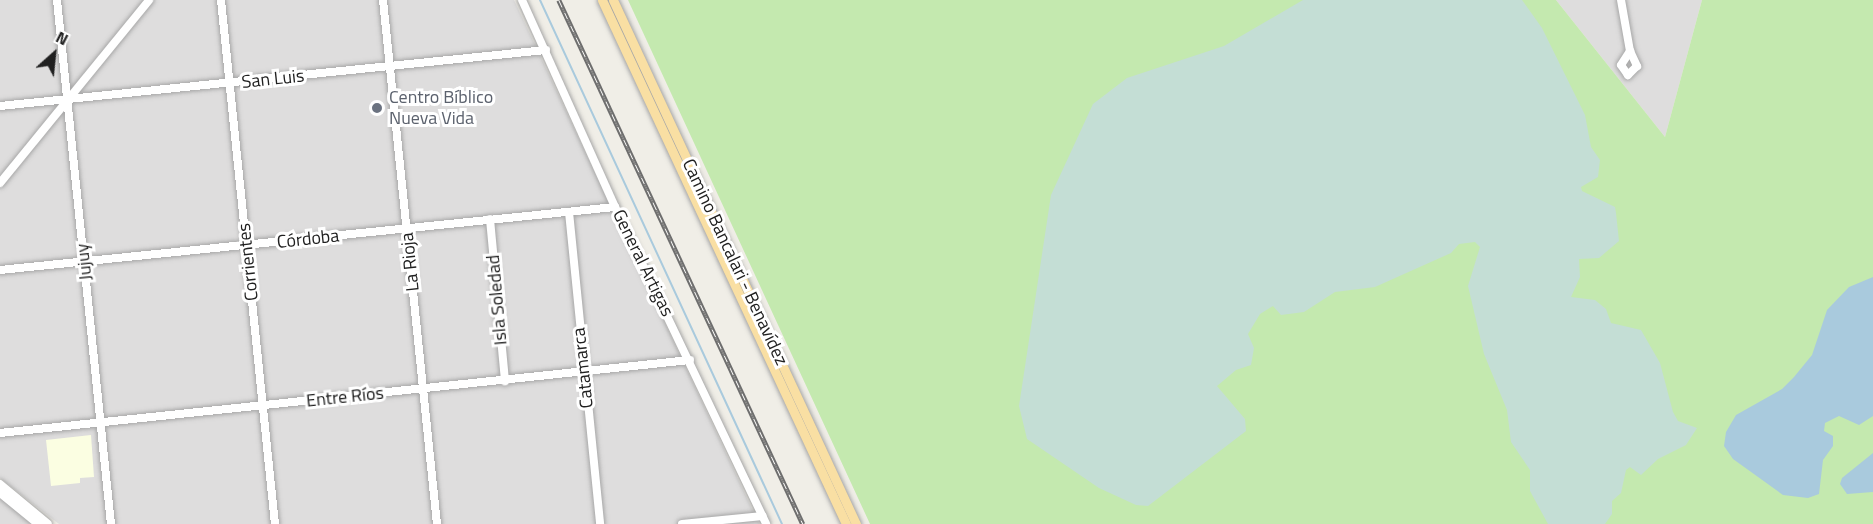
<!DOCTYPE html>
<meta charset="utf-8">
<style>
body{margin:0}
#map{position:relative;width:1873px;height:524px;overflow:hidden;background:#f0eee7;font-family:"Titillium Web",sans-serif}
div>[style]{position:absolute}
.residential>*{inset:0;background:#dedddd}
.education>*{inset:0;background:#fbfee2}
.grass>*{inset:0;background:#c4e9af}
.wetland>*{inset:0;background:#c4ded5}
.water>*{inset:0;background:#a9cadd}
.stream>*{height:2px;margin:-1px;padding:0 1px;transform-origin:1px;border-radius:1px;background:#a9cadd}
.roads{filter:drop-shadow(0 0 2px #a7a7a7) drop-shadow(0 0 2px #a7a7a7)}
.minor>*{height:8px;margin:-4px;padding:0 4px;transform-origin:4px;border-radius:4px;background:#fff}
.major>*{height:9px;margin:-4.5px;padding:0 4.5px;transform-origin:4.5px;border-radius:4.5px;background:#f9dfa3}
.rail>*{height:4.5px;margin-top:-2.25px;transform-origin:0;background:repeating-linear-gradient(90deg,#fff 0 7px,#6e6e6e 0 14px);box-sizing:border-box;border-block:2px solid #6e6e6e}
.dots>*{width:16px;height:16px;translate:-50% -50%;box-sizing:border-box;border:3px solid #fff;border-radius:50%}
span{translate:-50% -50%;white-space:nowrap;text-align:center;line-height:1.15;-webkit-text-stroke:6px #fff;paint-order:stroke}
.street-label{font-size:18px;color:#202020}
.worship-label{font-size:18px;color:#5b616d}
.left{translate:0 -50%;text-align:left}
.north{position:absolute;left:24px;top:24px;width:60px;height:60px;-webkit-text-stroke:4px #fff;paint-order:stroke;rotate:27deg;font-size:16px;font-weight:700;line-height:24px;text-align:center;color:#202020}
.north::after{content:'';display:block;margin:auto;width:21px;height:27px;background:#202020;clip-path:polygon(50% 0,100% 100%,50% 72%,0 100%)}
</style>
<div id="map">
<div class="residential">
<div style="clip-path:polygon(0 0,514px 0,759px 524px,59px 524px,0 478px)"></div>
<div style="clip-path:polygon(1556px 0,1702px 0,1665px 137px)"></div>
<div style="clip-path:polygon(0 497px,33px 524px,0 524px)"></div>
</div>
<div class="education">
<div style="clip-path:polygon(91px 435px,94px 477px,80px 478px,80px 483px,51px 486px,46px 440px)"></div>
</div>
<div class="grass">
<div style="clip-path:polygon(606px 0,608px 0,852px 524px,849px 524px)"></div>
<div style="clip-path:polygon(628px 0,1556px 0,1665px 137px,1702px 0,1873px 0,1873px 524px,870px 524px)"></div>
</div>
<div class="wetland">
<div style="clip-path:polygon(1303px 0,1522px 0,1542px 28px,1585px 115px,1591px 147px,1600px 160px,1598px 177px,1581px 187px,1582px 191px,1615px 207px,1616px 213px,1619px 241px,1599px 258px,1579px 259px,1580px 277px,1571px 297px,1595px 300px,1606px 309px,1611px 323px,1641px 330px,1660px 363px,1673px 412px,1678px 421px,1697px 428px,1686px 445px,1658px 459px,1641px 475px,1630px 467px,1626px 470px,1621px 493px,1612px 501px,1612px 514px,1605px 524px,1548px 524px,1530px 491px,1530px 470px,1511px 442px,1507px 410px,1484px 354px,1468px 286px,1480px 247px,1475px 242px,1459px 244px,1451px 253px,1375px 287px,1335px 292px,1304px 312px,1281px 315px,1273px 306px,1260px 314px,1248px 334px,1254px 348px,1251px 365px,1236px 370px,1217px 386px,1245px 419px,1246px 431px,1148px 506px,1136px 505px,1099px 488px,1027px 439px,1019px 406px,1051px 195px,1093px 104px,1127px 78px,1224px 46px)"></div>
</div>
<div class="water">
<div style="clip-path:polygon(1873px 277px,1873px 416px,1859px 425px,1839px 416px,1825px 423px,1824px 431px,1833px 436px,1833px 446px,1823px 460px,1819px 494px,1808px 498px,1783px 495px,1733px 459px,1724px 446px,1726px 432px,1736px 415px,1782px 389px,1794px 377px,1812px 355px,1827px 310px,1849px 287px)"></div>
<div style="clip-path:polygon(1873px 453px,1873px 492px,1847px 494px,1840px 484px,1842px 478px)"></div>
</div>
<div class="stream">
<div style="left:540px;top:0;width:577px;rotate:65.21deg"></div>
</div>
<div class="roads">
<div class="minor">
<div style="left:57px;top:0;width:527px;rotate:84.12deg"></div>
<div style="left:221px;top:0;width:527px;rotate:84.12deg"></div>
<div style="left:383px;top:0;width:527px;rotate:84.12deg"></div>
<div style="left:522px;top:0;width:227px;rotate:65.8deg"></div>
<div style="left:615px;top:207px;width:351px;rotate:64.5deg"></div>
<div style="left:1621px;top:0;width:52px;rotate:80deg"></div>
<div style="left:1630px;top:51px;width:17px;rotate:65deg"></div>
<div style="left:1637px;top:66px;width:13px;rotate:135deg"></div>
<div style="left:1628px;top:75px;width:12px;rotate:-125deg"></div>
<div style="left:1621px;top:65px;width:17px;rotate:-57deg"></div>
<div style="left:0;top:106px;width:549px;rotate:-5.86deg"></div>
<div style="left:0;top:183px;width:236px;rotate:-50.8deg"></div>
<div style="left:569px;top:212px;width:314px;rotate:84.3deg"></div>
<div style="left:490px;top:219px;width:163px;rotate:84.7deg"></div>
<div style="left:0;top:270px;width:618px;rotate:-5.85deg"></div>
<div style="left:0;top:433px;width:694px;rotate:-6.04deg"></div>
<div style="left:0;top:484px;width:62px;rotate:39.8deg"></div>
<div style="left:0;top:493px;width:49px;rotate:39.2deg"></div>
<div style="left:682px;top:524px;width:81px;rotate:-5.6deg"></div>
</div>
<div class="major">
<div style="left:602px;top:0;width:578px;rotate:65.03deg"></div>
<div style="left:613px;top:0;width:578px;rotate:65.12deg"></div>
</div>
</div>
<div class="rail">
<div style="left:559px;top:0;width:578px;rotate:65.03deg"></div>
</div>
<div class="dots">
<div style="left:377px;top:108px;background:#6b7280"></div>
</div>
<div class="street-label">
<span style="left:273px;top:79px;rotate:-6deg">San Luis</span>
<span style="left:308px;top:239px;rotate:-6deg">Córdoba</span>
<span style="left:84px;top:262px;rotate:-96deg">Jujuy</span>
<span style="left:248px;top:262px;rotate:-96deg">Corrientes</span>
<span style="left:410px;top:262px;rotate:-96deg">La Rioja</span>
<span style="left:735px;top:262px;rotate:65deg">Camino Bancalari - Benavídez</span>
<span style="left:643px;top:263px;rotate:64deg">General Artigas</span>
<span style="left:497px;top:300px;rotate:-95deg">Isla Soledad</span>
<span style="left:583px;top:368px;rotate:-96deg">Catamarca</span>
<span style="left:345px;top:397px;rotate:-6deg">Entre Ríos</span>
</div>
<div class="worship-label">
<span class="left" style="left:389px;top:108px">Centro Bíblico<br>Nueva Vida</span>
</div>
<div class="north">N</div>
</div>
